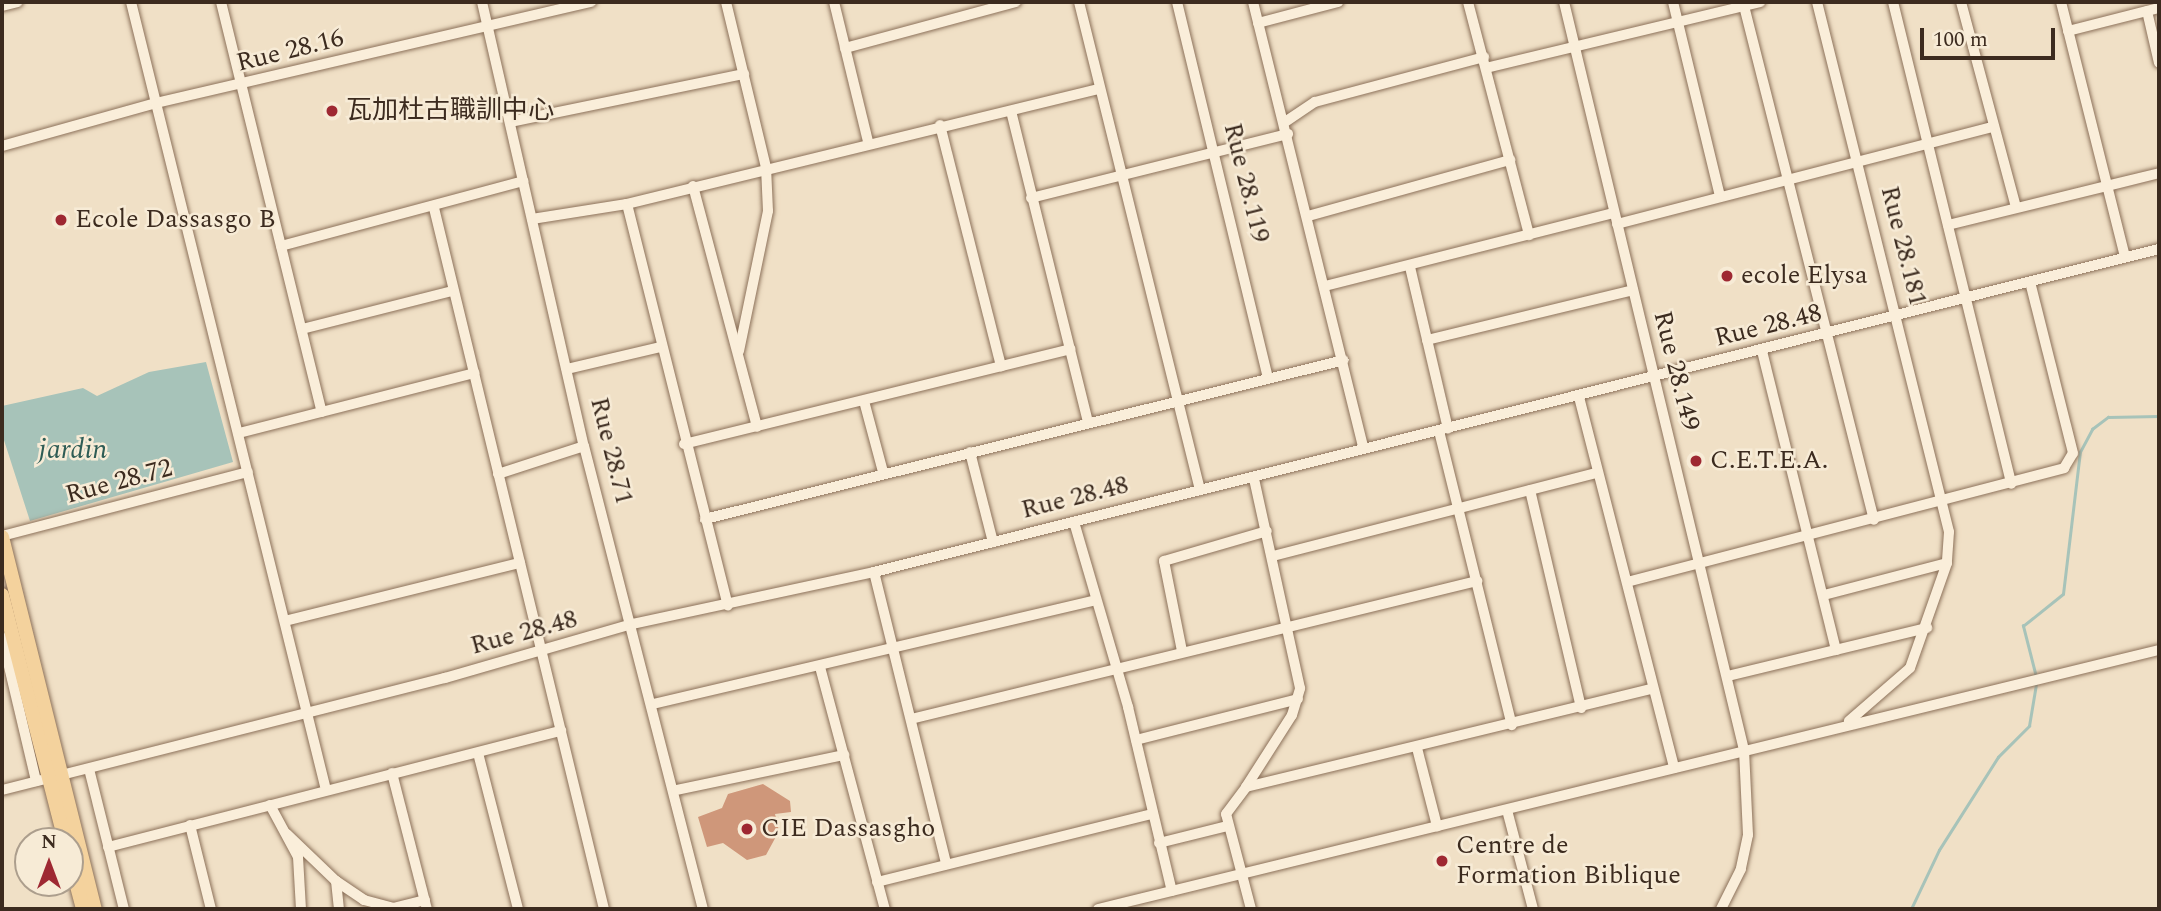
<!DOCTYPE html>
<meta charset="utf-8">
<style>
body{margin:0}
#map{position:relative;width:2161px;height:911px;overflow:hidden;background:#f0e0c6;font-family:Spectral,"Noto Sans SC",serif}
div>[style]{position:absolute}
.water>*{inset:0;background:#a7c3b9}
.stream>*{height:2.5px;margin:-1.25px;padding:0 1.25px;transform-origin:1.25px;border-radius:1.25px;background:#a7c3b9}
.building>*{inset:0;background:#cf977a}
.roads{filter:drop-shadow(0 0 2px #8c715a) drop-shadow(0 0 2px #8c715a)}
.minor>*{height:10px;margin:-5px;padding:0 5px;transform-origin:5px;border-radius:5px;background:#faeeda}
.major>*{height:14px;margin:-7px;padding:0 7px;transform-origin:7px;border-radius:7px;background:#f4d29d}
.dots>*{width:19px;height:19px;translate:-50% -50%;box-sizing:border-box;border:4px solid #f7ebd6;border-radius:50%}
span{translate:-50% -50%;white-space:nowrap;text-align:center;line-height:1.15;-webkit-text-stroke:5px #f7ebd6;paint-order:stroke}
.street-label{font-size:26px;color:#3c2b1f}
.poi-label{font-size:26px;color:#3c2b1f}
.left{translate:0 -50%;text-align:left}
.water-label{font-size:28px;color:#2e5c55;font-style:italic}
.frame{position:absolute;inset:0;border:4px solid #3c2b1f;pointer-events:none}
.north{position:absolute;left:14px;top:827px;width:70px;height:70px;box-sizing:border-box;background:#f7ebd6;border:2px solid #ac9e8d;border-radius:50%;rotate:0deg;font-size:19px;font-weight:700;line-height:28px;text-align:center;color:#3c2b1f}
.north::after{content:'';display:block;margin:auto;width:24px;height:32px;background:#9e2832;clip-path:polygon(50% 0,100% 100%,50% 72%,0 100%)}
.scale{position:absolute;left:1920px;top:28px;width:135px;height:32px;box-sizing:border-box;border:4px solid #3c2b1f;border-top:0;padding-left:9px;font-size:21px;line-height:24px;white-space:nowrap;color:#3c2b1f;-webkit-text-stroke:5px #f7ebd6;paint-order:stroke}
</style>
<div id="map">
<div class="water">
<div style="clip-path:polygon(206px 362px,233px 462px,30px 521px,2px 434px,2px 406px,83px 388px,97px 396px,149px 372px)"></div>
</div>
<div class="stream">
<div style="left:2036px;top:677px;width:53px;rotate:-104.3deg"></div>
<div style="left:2023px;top:626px;width:51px;rotate:-38.7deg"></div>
<div style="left:2063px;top:594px;width:143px;rotate:-83.2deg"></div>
<div style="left:2080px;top:452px;width:26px;rotate:-62deg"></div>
<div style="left:2092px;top:429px;width:20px;rotate:-37deg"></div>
<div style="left:2108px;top:417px;width:51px;rotate:-1.1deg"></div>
<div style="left:1911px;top:909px;width:65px;rotate:-64.6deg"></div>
<div style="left:1939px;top:850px;width:110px;rotate:-57.6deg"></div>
<div style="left:1998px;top:757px;width:44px;rotate:-45deg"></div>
<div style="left:2029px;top:726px;width:43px;rotate:-80.5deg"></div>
</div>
<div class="building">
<div style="clip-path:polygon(763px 784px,790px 801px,791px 812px,775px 814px,779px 831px,766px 855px,747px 860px,723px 843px,707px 847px,698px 817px,722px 808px,728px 794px)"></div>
</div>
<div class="roads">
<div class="minor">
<div style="left:131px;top:2px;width:812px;rotate:76.1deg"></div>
<div style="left:221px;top:2px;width:422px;rotate:76.2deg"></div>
<div style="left:482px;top:2px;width:456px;rotate:77.1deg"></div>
<div style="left:584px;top:446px;width:478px;rotate:75.6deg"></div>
<div style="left:726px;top:2px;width:170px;rotate:76.4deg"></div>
<div style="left:766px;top:167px;width:44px;rotate:87.4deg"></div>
<div style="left:768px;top:211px;width:143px;rotate:101.7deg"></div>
<div style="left:834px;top:2px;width:144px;rotate:76.3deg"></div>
<div style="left:1079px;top:2px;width:503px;rotate:76.07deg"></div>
<div style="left:1177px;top:2px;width:386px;rotate:76.4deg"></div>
<div style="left:1253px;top:2px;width:459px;rotate:76.1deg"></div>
<div style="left:1468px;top:2px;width:241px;rotate:75.3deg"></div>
<div style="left:1564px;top:2px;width:769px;rotate:76.47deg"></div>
<div style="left:1744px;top:750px;width:85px;rotate:87.3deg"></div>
<div style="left:1748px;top:835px;width:35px;rotate:102deg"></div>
<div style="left:1741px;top:869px;width:45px;rotate:116.6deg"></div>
<div style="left:1673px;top:2px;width:200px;rotate:76.4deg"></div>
<div style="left:1743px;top:2px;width:534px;rotate:75.81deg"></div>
<div style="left:1817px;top:2px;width:546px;rotate:76.01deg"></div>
<div style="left:1949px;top:532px;width:31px;rotate:94deg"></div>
<div style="left:1947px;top:563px;width:111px;rotate:109.4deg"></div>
<div style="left:1910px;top:668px;width:81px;rotate:139deg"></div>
<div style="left:1893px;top:2px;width:496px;rotate:76.2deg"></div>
<div style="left:1961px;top:2px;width:212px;rotate:75deg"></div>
<div style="left:2061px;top:2px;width:262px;rotate:75.9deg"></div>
<div style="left:2px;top:6px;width:16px;rotate:-14deg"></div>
<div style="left:2147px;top:11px;width:53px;rotate:77deg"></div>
<div style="left:1258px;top:23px;width:83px;rotate:-14.7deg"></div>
<div style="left:2068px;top:31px;width:94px;rotate:-14.2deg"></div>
<div style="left:845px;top:48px;width:177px;rotate:-15.1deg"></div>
<div style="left:1486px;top:68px;width:282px;rotate:-13.5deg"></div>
<div style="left:1011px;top:111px;width:319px;rotate:76.1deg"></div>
<div style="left:510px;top:122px;width:239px;rotate:-11.6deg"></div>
<div style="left:1285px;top:122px;width:36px;rotate:-34deg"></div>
<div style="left:1315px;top:102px;width:175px;rotate:-14.9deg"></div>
<div style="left:940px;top:125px;width:249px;rotate:75.8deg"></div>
<div style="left:2px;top:146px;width:160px;rotate:-15.6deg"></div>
<div style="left:156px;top:103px;width:447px;rotate:-13.1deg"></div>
<div style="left:693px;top:186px;width:249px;rotate:75.1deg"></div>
<div style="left:1031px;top:198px;width:265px;rotate:-14deg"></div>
<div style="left:627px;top:204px;width:414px;rotate:75.9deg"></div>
<div style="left:434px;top:208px;width:721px;rotate:76.37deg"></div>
<div style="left:1308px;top:216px;width:210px;rotate:-15.5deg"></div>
<div style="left:532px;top:219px;width:96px;rotate:-9deg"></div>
<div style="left:627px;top:204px;width:486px;rotate:-13.7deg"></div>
<div style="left:1617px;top:224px;width:388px;rotate:-14.5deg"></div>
<div style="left:1948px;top:225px;width:217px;rotate:-13.8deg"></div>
<div style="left:281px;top:246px;width:251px;rotate:-15deg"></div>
<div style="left:1410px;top:267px;width:166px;rotate:76.8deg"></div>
<div style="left:1325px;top:286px;width:298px;rotate:-14.2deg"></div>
<div style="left:302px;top:329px;width:155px;rotate:-14.2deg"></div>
<div style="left:1427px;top:340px;width:212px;rotate:-13.6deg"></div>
<div style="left:1762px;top:351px;width:308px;rotate:76.1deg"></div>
<div style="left:567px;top:369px;width:96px;rotate:-13.3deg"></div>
<div style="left:1579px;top:397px;width:383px;rotate:75.6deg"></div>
<div style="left:864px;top:401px;width:73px;rotate:75deg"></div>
<div style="left:1439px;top:431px;width:303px;rotate:76.1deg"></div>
<div style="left:239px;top:433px;width:243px;rotate:-14.3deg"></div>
<div style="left:684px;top:444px;width:398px;rotate:-13.8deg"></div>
<div style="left:970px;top:452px;width:93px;rotate:75.7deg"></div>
<div style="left:498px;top:474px;width:90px;rotate:-18deg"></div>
<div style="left:1530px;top:490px;width:224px;rotate:76.8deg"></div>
<div style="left:705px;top:519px;width:658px;rotate:-13.97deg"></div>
<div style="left:1074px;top:522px;width:193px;rotate:73.7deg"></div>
<div style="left:1128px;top:707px;width:189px;rotate:76.6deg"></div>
<div style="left:2px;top:536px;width:254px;rotate:-14.6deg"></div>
<div style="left:1273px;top:556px;width:334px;rotate:-14.4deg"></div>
<div style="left:874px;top:572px;width:301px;rotate:76.1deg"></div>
<div style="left:1627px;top:582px;width:452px;rotate:-14.6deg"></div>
<div style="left:2064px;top:468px;width:17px;rotate:-59deg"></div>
<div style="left:2073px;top:453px;width:176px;rotate:-104.1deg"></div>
<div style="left:1824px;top:595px;width:127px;rotate:-14.6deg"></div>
<div style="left:285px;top:621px;width:242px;rotate:-13.9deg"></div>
<div style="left:2px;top:637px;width:148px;rotate:76.7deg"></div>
<div style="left:1182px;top:651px;width:92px;rotate:-101.3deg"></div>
<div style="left:1164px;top:561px;width:107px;rotate:-16.2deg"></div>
<div style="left:820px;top:667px;width:251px;rotate:75deg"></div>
<div style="left:1728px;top:676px;width:205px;rotate:-13.6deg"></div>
<div style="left:653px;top:704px;width:455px;rotate:-13.2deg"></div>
<div style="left:911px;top:719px;width:583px;rotate:-13.7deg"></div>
<div style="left:1136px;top:740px;width:167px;rotate:-14.2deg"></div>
<div style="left:1417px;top:748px;width:81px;rotate:75.6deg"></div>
<div style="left:478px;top:753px;width:161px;rotate:75.6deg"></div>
<div style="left:89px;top:769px;width:144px;rotate:76deg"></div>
<div style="left:392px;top:773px;width:140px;rotate:75.6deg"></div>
<div style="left:1246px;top:787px;width:85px;rotate:-57.4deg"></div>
<div style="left:1292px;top:715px;width:28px;rotate:-73deg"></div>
<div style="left:1300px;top:688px;width:215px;rotate:-102.4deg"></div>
<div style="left:2px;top:790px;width:457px;rotate:-14.2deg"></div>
<div style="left:445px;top:678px;width:195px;rotate:-16.1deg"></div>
<div style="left:632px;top:624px;width:248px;rotate:-12.1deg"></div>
<div style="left:874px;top:572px;width:1325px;rotate:-14.11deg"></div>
<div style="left:676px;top:790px;width:172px;rotate:-11.8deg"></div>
<div style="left:270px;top:805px;width:59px;rotate:61.7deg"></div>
<div style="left:298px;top:857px;width:52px;rotate:86.7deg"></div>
<div style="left:1507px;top:810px;width:102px;rotate:75.3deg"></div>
<div style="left:190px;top:825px;width:87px;rotate:76deg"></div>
<div style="left:287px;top:834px;width:68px;rotate:43.8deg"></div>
<div style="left:336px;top:881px;width:34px;rotate:34deg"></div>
<div style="left:364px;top:900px;width:31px;rotate:15deg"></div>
<div style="left:1159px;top:843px;width:70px;rotate:-14deg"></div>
<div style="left:108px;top:847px;width:468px;rotate:-14.4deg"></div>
<div style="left:336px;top:881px;width:28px;rotate:84deg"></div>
<div style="left:877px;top:882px;width:282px;rotate:-13.9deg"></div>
<div style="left:389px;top:909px;width:37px;rotate:-14deg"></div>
<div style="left:1098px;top:909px;width:1092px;rotate:-13.72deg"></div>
<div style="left:1251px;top:909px;width:98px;rotate:-104.7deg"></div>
<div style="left:1226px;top:814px;width:34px;rotate:-53deg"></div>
<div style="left:1246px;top:787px;width:418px;rotate:-13.6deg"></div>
</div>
<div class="major">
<div style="left:2px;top:537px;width:383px;rotate:76deg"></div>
<div style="left:2px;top:595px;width:254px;rotate:75.6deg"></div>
<div style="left:70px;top:860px;width:51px;rotate:75.1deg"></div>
</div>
</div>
<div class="dots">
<div style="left:332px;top:111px;background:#9e2832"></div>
<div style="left:61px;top:220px;background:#9e2832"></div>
<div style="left:1727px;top:276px;background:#9e2832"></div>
<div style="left:1696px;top:461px;background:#9e2832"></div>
<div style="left:747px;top:829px;background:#9e2832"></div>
<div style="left:1442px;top:861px;background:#9e2832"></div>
</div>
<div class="street-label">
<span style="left:290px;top:51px;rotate:-14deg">Rue 28.16</span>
<span style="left:1246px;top:183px;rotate:76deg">Rue 28.119</span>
<span style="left:1903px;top:246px;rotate:76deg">Rue 28.181</span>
<span style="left:1768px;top:326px;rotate:-14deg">Rue 28.48</span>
<span style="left:1676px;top:371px;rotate:76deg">Rue 28.149</span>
<span style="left:611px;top:451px;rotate:76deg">Rue 28.71</span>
<span style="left:119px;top:482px;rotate:-15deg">Rue 28.72</span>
<span style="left:1075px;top:498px;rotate:-14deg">Rue 28.48</span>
<span style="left:524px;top:633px;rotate:-15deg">Rue 28.48</span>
</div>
<div class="poi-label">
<span class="left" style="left:346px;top:111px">瓦加杜古職訓中心</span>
<span class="left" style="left:75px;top:220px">Ecole Dassasgo B</span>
<span class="left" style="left:1741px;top:276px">ecole Elysa</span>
<span class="left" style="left:1710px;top:461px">C.E.T.E.A.</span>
<span class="left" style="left:761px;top:829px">CIE Dassasgho</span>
<span class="left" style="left:1456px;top:861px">Centre de<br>Formation Biblique</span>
</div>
<div class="water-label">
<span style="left:73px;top:450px">jardin</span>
</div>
<div class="frame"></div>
<div class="north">N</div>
<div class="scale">100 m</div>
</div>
